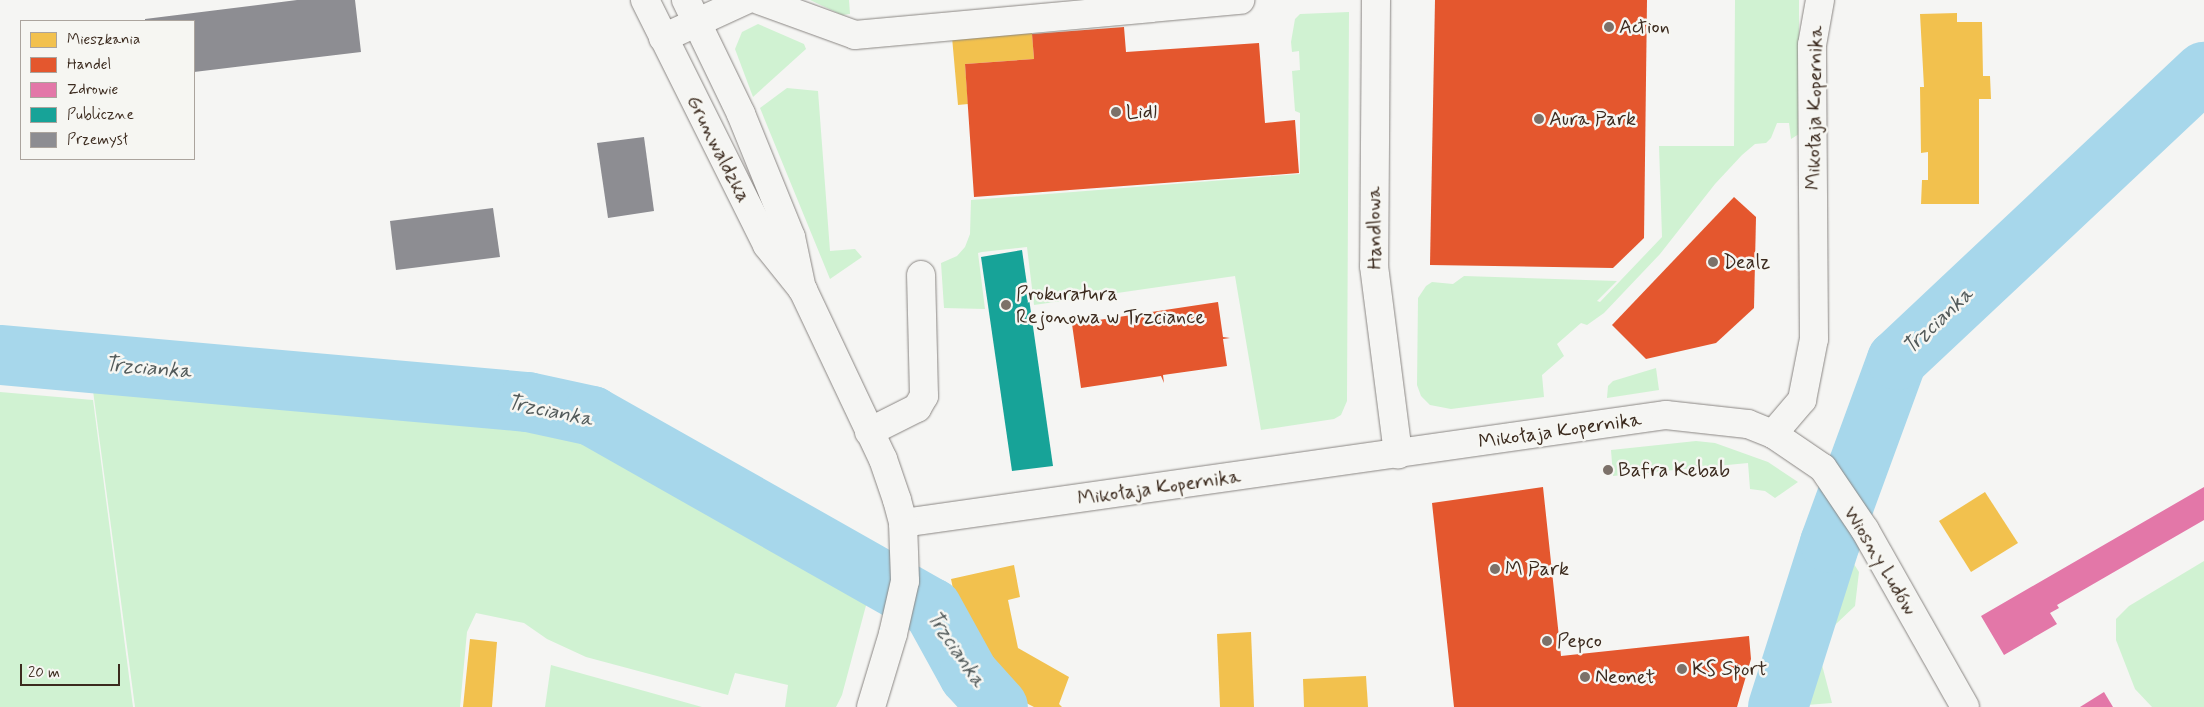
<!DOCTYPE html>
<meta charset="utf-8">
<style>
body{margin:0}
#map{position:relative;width:2204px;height:707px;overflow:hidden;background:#f5f5f3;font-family:Mynerve,sans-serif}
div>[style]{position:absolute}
.green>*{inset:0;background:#d0f2d2}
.homes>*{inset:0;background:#f2c14e}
.shops>*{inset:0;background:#e4572e}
.health>*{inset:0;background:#e377a8}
.public>*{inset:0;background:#17a398}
.industry>*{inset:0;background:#8d8d92}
.river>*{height:60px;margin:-30px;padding:0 30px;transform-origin:30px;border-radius:30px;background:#a7d7eb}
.roads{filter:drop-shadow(0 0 1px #8a8683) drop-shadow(0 0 1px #8a8683)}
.minor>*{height:28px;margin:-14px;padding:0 14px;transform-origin:14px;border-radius:14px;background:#f5f5f3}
.secondary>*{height:28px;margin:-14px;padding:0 14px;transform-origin:14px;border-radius:14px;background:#f5f5f3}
.dots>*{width:14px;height:14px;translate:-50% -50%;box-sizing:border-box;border:2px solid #f6f6f2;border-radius:50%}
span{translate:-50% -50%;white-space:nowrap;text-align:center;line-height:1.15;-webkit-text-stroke:5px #f6f6f2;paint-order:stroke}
.poi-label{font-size:20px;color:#3b2a1e}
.left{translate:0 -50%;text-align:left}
.street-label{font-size:20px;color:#3b2a1e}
.water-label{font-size:21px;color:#525a5a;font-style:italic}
.legend{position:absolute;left:20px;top:20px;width:175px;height:140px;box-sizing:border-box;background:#f6f6f2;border:1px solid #aba49d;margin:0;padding:6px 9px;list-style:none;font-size:15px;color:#3b2a1e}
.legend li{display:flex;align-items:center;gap:10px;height:25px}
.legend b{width:25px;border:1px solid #aba49d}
.scale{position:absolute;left:20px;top:664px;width:100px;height:22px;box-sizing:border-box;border:2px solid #3b2a1e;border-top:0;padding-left:6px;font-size:15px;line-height:18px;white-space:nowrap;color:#3b2a1e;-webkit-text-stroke:4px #f6f6f2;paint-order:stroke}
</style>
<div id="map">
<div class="green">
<div style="clip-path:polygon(810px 0,849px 0,850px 14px,842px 15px)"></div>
<div style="clip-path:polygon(1735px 0,1799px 0,1799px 134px,1791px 139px,1789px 123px,1777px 123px,1771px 138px,1766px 143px,1755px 144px,1742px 155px,1715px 184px,1660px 254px,1604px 313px,1587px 325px,1581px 323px,1557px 344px,1564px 356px,1542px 375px,1544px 397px,1451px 409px,1430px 405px,1421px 396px,1417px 385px,1418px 298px,1426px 286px,1432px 282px,1453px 284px,1464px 276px,1617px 281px,1597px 301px,1600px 302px,1662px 237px,1659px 146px,1734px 146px)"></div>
<div style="clip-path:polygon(1349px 12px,1347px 401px,1341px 415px,1334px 419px,1261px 430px,1235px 276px,1034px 305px,1027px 247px,982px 252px,978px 253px,985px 309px,944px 308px,941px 263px,957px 256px,965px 247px,970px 234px,971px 200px,1300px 174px,1300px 113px,1295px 111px,1292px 71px,1300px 70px,1299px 51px,1292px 52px,1291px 42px,1295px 19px,1300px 14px)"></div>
<div style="clip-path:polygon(758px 24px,804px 44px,806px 49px,753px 97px,735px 49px,742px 32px)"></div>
<div style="clip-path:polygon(787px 88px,818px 91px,830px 251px,855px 249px,862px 257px,830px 279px,760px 108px)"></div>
<div style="clip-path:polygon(90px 368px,528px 405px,592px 419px,870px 576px,868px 598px,842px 695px,836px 707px,785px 707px,788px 685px,735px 673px,728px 695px,586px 657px,547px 639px,524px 623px,476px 613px,467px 632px,460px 707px,135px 707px)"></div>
<div style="clip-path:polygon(1656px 368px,1659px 390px,1607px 398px,1608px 386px,1613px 381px)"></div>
<div style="clip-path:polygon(0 392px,93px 400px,133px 707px,0 707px)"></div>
<div style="clip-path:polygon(1696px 441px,1715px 443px,1768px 462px,1798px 482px,1775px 498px,1765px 491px,1750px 489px,1748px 463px,1613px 476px,1611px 450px)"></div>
<div style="clip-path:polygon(1836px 536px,1859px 572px,1855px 606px,1836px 624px,1820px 646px,1822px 665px,1832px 703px,1781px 707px)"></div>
<div style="clip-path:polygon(2204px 561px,2204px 707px,2152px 707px,2135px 689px,2116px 640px,2116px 619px,2129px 606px)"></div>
<div style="clip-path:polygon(551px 665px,702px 707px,545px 707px)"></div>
</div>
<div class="homes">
<div style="clip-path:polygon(1957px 13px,1957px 22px,1982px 22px,1983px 76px,1990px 76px,1991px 99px,1979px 99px,1979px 204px,1921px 204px,1922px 180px,1928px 180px,1928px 152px,1921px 153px,1920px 87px,1924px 87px,1920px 14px)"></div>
<div style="clip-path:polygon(1032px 33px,1034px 59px,965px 64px,968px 104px,958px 105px,952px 37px)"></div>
<div style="clip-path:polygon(1985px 492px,2018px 543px,1971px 572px,1939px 521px)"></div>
<div style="clip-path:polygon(1014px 565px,1020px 597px,1008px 600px,1018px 648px,1069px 677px,1059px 704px,1062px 707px,1034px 707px,1009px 694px,964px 642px,951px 579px)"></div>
<div style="clip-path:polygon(1251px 632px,1254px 707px,1220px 707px,1217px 634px)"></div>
<div style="clip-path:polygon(470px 639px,497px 642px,492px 707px,463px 707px)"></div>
<div style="clip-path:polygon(1366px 676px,1368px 707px,1304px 707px,1303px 679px)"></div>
</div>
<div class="shops">
<div style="clip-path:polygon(1435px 0,1647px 0,1644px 238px,1613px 268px,1430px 265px)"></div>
<div style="clip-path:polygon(1124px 27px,1126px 52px,1259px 43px,1265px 123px,1295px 120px,1299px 173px,974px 197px,965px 64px,1034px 59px,1032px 34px)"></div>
<div style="clip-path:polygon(1734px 197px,1756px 217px,1754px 308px,1716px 343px,1646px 359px,1612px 325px)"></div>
<div style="clip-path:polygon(1218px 302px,1223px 337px,1230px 338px,1223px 339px,1227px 366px,1163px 375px,1164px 383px,1161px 376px,1081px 388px,1072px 324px)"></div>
<div style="clip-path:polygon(1543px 487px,1561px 656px,1749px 636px,1751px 659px,1737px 707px,1454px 707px,1432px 503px)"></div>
</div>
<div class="health">
<div style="clip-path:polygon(2204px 487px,2204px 520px,2057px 605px,2059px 608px,2050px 613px,2057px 624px,2004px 655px,1981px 616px)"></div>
<div style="clip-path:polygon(2104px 692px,2113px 707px,2080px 707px)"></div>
</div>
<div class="public">
<div style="clip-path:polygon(1022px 250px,1053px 466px,1012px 471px,981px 257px)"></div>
</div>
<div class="industry">
<div style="clip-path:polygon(297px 0,355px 0,361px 52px,194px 72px,194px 21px,145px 21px,145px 19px)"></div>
<div style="clip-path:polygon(644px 137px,654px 211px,608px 218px,597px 143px)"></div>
<div style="clip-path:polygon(493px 208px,500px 257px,396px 270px,390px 221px)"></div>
</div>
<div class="river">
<div style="left:0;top:355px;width:530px;rotate:5.09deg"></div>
<div style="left:528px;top:402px;width:66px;rotate:12.3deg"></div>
<div style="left:592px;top:416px;width:390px;rotate:29.5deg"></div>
<div style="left:932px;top:608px;width:77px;rotate:61.1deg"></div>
<div style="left:969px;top:675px;width:43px;rotate:47.8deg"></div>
<div style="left:1778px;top:707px;width:172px;rotate:-72.4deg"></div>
<div style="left:1830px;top:543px;width:195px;rotate:-69.9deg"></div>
<div style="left:1897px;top:360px;width:421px;rotate:-43.2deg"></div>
</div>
<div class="roads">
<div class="minor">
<div style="left:759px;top:0;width:102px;rotate:20deg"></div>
<div style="left:855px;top:35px;width:387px;rotate:-5.2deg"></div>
<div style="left:1376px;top:0;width:266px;rotate:90.4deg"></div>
<div style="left:1374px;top:266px;width:190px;rotate:82.7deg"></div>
<div style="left:663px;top:38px;width:91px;rotate:-24.6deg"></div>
<div style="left:869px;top:432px;width:54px;rotate:-26.6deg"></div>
<div style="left:917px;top:408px;width:14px;rotate:-60deg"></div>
<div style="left:924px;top:396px;width:121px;rotate:-91.4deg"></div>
<div style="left:1773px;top:434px;width:45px;rotate:-49.5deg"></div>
<div style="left:1802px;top:400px;width:62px;rotate:-78.9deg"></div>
<div style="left:1814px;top:339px;width:294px;rotate:-90.4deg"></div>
<div style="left:1812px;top:45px;width:46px;rotate:-79.9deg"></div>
<div style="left:903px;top:523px;width:771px;rotate:-8.06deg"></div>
<div style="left:1666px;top:415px;width:82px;rotate:6.3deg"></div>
<div style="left:1748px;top:424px;width:27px;rotate:22deg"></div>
<div style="left:1773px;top:434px;width:60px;rotate:34.2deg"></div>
<div style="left:1823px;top:468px;width:75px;rotate:55.9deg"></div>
<div style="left:1865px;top:530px;width:203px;rotate:60.5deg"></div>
</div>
<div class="secondary">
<div style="left:645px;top:0;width:274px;rotate:63.5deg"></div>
<div style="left:767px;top:245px;width:58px;rotate:51.3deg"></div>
<div style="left:803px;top:290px;width:187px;rotate:64.7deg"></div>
<div style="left:883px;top:459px;width:43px;rotate:71.1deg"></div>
<div style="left:897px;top:500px;width:24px;rotate:75deg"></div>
<div style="left:903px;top:523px;width:58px;rotate:88deg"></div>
<div style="left:905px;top:581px;width:54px;rotate:102.8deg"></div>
<div style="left:893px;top:634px;width:76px;rotate:106.8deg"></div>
<div style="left:686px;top:0;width:127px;rotate:64.2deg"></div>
<div style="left:741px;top:114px;width:133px;rotate:67.9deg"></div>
<div style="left:791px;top:237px;width:53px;rotate:78.1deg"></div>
</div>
</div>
<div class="dots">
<div style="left:1609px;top:27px;background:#7c7169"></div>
<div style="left:1116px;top:112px;background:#7c7169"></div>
<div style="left:1539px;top:119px;background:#7c7169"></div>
<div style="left:1713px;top:262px;background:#7c7169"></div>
<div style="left:1006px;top:305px;background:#7c7169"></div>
<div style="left:1608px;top:470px;background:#7c7169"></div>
<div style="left:1495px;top:569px;background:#7c7169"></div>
<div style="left:1547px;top:641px;background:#7c7169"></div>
<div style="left:1682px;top:669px;background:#7c7169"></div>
<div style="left:1585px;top:677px;background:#7c7169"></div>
</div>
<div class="poi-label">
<span class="left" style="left:1619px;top:27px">Action</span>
<span class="left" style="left:1126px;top:112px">Lidl</span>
<span class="left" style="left:1549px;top:119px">Aura Park</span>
<span class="left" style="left:1723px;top:262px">Dealz</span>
<span class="left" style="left:1016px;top:306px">Prokuratura<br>Rejonowa w Trzciance</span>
<span class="left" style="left:1618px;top:470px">Bafra Kebab</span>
<span class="left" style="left:1505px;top:569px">M Park</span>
<span class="left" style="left:1557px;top:641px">Pepco</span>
<span class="left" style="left:1692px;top:669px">KS Sport</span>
<span class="left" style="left:1595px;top:677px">Neonet</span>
</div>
<div class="street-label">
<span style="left:1815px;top:108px;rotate:-89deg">Mikołaja Kopernika</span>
<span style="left:718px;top:149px;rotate:63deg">Grunwaldzka</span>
<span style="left:1375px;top:228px;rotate:-91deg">Handlowa</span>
<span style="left:1560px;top:431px;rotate:-8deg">Mikołaja Kopernika</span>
<span style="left:1159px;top:488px;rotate:-8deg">Mikołaja Kopernika</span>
<span style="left:1880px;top:561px;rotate:59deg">Wiosny Ludów</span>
</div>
<div class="water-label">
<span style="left:1938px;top:321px;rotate:-43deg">Trzcianka</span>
<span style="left:148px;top:368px;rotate:5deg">Trzcianka</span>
<span style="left:550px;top:411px;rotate:12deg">Trzcianka</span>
<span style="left:956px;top:649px;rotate:56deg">Trzcianka</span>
</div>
<ul class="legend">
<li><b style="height:14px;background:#f2c14e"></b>Mieszkania</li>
<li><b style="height:14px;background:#e4572e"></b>Handel</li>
<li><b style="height:14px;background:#e377a8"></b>Zdrowie</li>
<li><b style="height:14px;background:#17a398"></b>Publiczne</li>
<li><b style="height:14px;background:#8d8d92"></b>Przemysł</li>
</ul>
<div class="scale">20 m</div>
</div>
